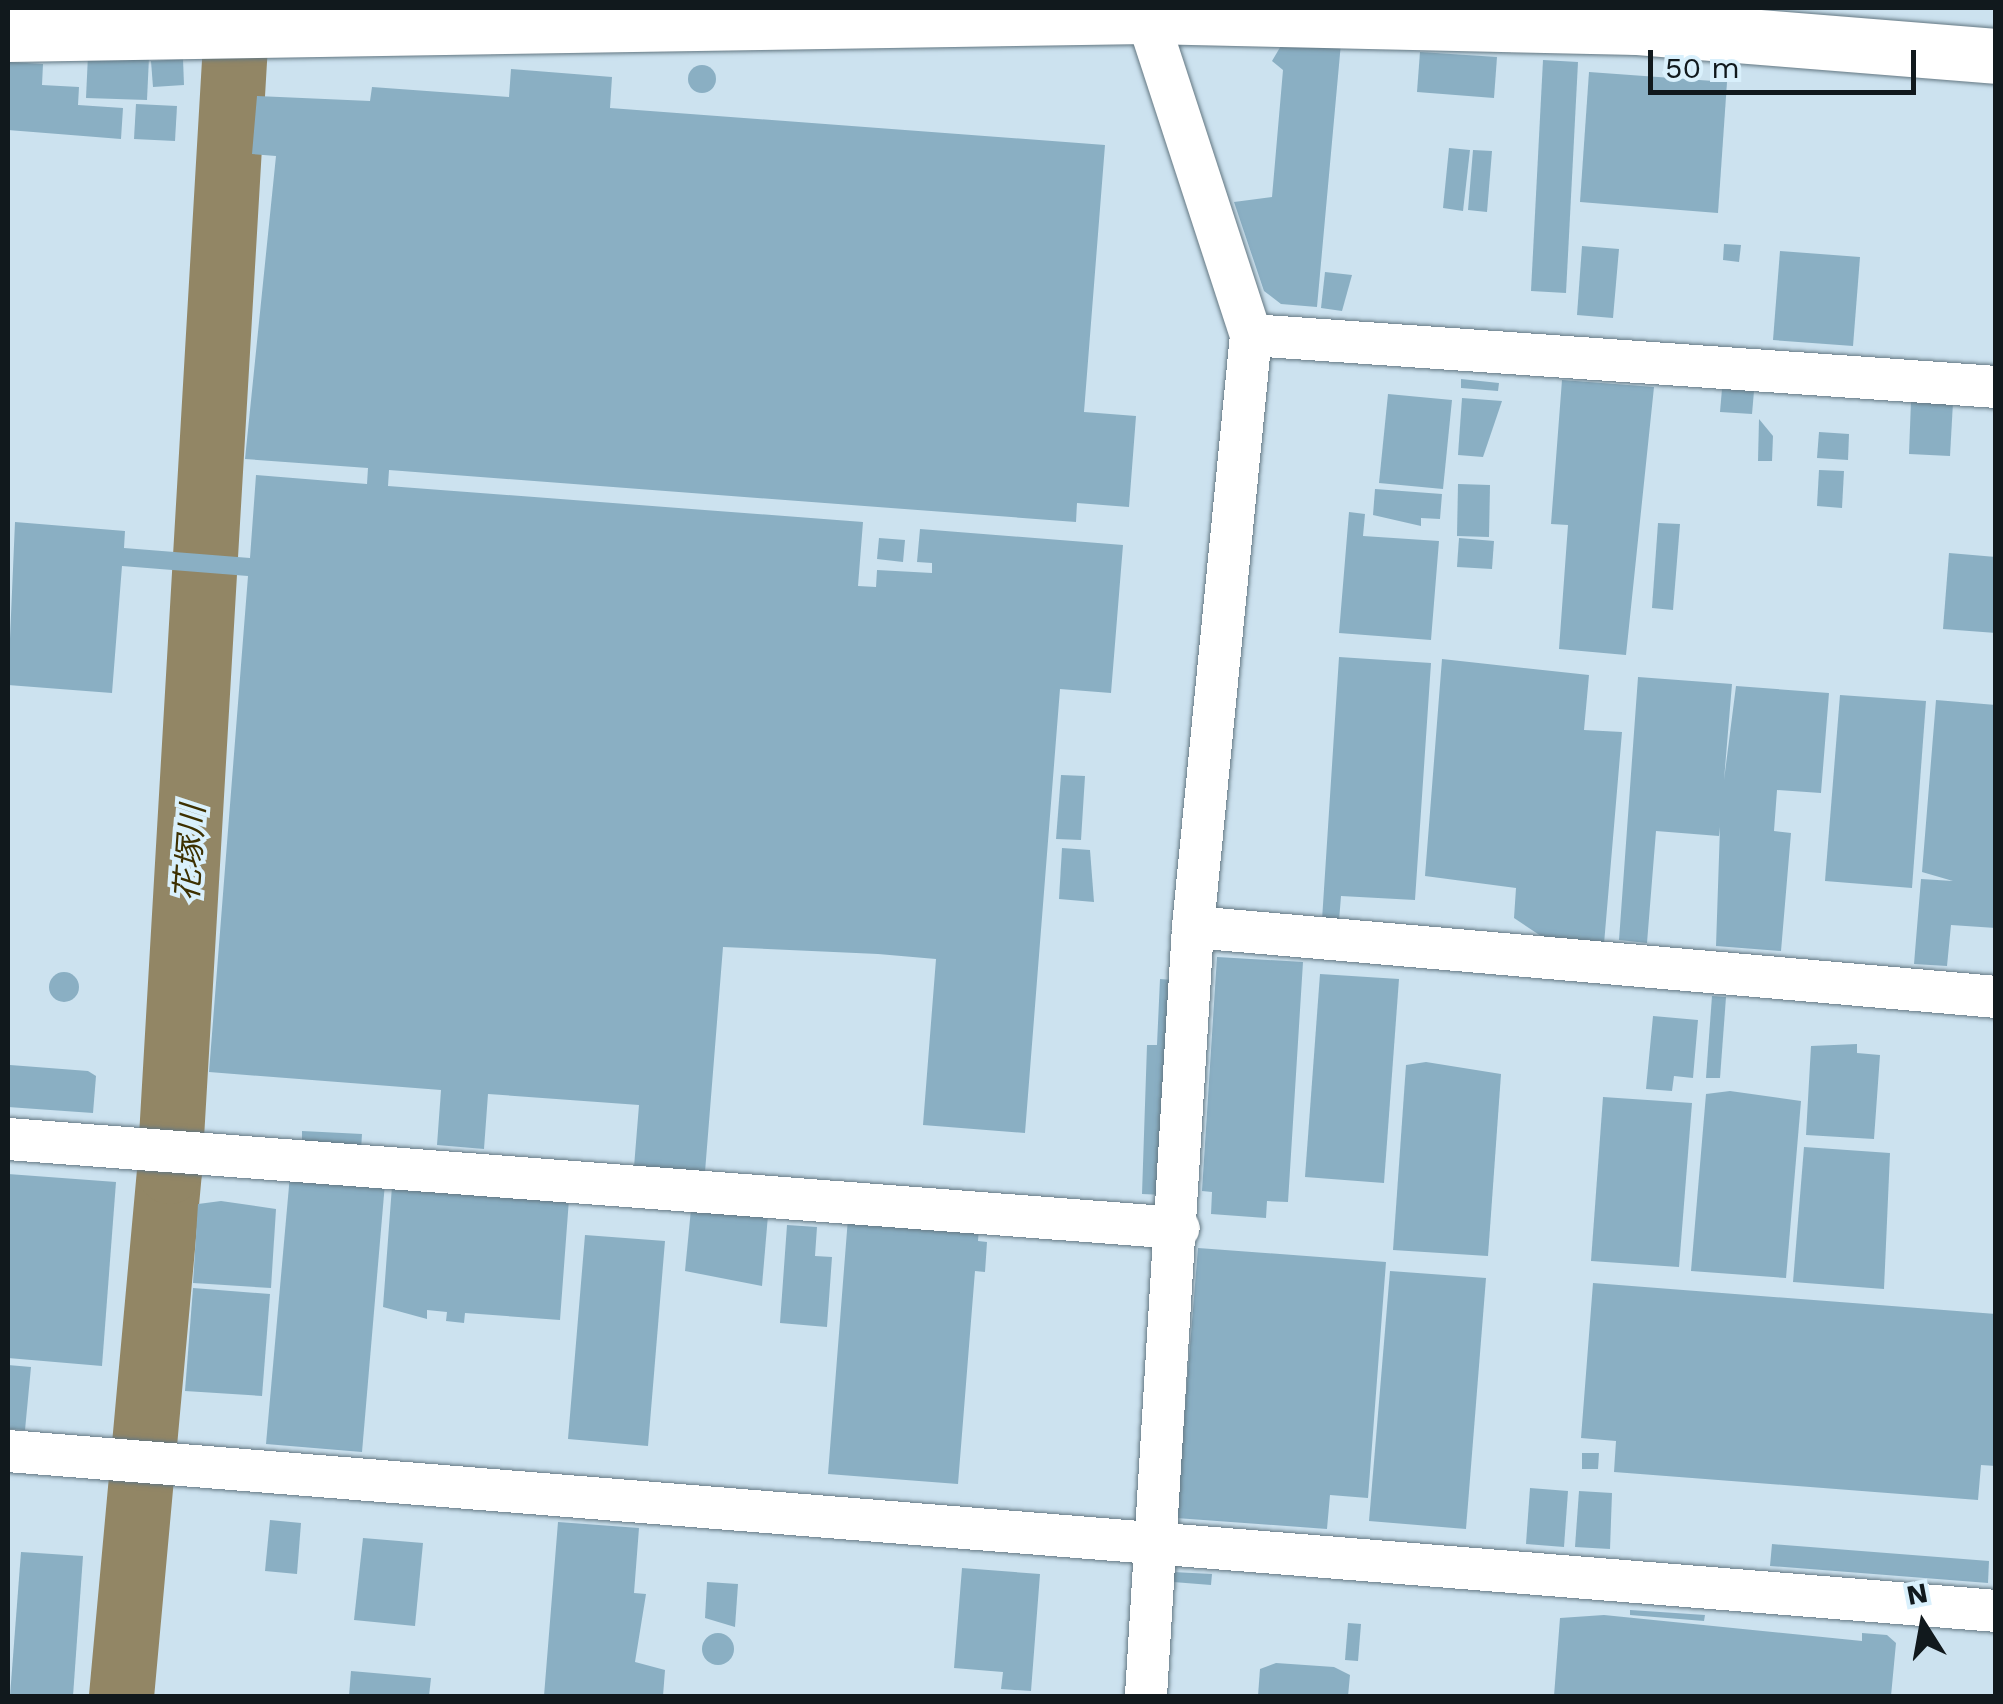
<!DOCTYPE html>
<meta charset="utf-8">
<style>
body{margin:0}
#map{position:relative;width:2003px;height:1704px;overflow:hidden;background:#cce2ef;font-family:"Work Sans","Noto Sans JP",sans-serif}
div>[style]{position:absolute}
.river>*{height:65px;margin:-32.5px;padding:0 32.5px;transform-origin:32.5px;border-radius:32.5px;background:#928665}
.building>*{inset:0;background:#8aafc3}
.round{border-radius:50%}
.roads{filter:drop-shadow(0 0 2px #637782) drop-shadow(0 0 2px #637782)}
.street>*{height:42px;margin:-21px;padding:0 21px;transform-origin:21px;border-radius:21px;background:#fff}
.secondary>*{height:55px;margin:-27.5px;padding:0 27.5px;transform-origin:27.5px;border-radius:27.5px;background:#fff}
span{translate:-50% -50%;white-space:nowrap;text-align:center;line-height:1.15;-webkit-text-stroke:8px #d9f0fc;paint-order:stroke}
.water-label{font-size:32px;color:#3d3001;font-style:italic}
.frame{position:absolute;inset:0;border:10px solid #11191d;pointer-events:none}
.north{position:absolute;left:1873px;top:1574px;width:100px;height:100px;-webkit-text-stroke:8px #d9f0fc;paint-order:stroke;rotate:349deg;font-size:28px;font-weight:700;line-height:40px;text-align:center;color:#11191d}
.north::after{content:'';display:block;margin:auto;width:35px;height:45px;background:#11191d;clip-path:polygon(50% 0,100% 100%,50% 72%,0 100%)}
.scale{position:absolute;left:1648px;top:50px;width:268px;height:45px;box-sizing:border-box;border:5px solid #11191d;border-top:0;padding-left:12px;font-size:30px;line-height:35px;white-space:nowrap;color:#11191d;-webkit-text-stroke:8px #d9f0fc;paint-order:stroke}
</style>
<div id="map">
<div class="river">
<div style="left:121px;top:1696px;width:527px;rotate:-84.78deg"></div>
<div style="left:169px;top:1171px;width:1165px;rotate:-86.65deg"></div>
</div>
<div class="building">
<div style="clip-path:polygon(1285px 39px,1341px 43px,1317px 307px,1281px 304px,1264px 291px,1234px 202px,1272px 197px,1283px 70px,1272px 61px)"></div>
<div style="clip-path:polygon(1420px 52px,1497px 57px,1494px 98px,1417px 92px)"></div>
<div style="clip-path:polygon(88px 55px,149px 57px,147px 100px,86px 98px)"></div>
<div style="clip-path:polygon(183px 59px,184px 85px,153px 87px,151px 61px)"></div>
<div style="clip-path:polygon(1543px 60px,1578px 62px,1566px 293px,1531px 291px)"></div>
<div style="clip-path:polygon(10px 62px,43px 64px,42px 85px,79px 87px,78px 105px,123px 108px,121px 139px,8px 130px)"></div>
<div class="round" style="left:688px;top:65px;width:28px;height:28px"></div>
<div style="clip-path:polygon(511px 69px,612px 77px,610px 108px,1105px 145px,1084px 412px,1136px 416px,1129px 507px,1077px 503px,1076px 522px,389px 470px,388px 486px,863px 522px,858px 586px,876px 587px,877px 570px,932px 573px,932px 563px,917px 562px,920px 529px,1123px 545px,1111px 693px,1060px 689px,1025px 1133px,923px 1125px,936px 959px,878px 954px,723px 947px,705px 1172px,634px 1167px,639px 1105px,488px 1094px,484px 1149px,437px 1145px,441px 1090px,209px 1072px,248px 576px,122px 566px,112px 693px,8px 685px,15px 522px,125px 531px,124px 548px,250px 558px,256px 475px,367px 484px,368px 468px,245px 459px,276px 156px,252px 154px,257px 96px,370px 101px,372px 87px,509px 97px)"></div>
<div style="clip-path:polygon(1589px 72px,1727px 82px,1718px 213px,1580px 202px)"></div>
<div style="clip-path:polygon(136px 104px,177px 106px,175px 141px,134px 139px)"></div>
<div style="clip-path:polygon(1449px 148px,1470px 150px,1463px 211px,1443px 208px)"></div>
<div style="clip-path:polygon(1473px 150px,1492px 151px,1487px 212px,1468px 210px)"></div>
<div style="clip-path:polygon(1724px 244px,1741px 245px,1739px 262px,1723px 260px)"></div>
<div style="clip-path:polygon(1582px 246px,1619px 249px,1613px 318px,1577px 315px)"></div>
<div style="clip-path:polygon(1780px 251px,1860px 257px,1853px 346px,1773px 340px)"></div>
<div style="clip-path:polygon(1325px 272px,1352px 275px,1342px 311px,1321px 308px)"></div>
<div style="clip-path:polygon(1461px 379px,1499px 383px,1498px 391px,1461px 388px)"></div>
<div style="clip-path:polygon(1562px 380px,1654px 387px,1626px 655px,1559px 649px,1568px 525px,1551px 524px)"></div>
<div style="clip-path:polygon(1722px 389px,1754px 391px,1752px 414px,1720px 412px)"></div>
<div style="clip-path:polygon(1388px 394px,1452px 400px,1443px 489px,1379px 483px)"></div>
<div style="clip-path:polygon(1462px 398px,1502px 401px,1483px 457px,1458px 455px)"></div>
<div style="clip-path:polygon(1911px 401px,1953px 402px,1950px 456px,1909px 454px)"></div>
<div style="clip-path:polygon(1759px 419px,1773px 436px,1772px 461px,1758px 461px)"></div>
<div style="clip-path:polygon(1819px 432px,1849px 434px,1848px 460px,1817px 458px)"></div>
<div style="clip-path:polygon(1819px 470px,1844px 471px,1842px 508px,1817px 506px)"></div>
<div style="clip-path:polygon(1458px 484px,1490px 485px,1489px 537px,1457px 536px)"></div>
<div style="clip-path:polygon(1375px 489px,1442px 494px,1440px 519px,1421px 518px,1421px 526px,1373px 515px)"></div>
<div style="clip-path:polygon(1349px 512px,1365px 514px,1363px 536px,1439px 541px,1431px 640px,1339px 633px)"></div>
<div style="clip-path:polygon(1658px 523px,1680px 524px,1673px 610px,1652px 608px)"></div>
<div style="clip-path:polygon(879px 538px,905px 540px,903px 562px,877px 559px)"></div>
<div style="clip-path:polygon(1459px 538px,1494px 541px,1492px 569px,1457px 567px)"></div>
<div style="clip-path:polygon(1949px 553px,1996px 557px,1996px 633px,1943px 629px)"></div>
<div style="clip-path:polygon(1339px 657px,1431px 663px,1415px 900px,1341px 896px,1339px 921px,1322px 920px)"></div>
<div style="clip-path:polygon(1442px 659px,1589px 675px,1584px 730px,1622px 732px,1604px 944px,1547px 940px,1514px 918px,1516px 888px,1425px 876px)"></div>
<div style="clip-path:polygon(1638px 677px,1732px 684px,1724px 780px,1736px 686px,1829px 693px,1821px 793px,1777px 790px,1774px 831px,1791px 833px,1781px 951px,1716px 946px,1720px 827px,1719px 836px,1656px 831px,1647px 943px,1619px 940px)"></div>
<div style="clip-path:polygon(1840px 695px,1926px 701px,1912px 888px,1825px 881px)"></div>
<div style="clip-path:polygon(1936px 700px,1996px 705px,1996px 928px,1951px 925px,1947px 966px,1914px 964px,1921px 879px,1953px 881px,1922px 872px)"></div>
<div style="clip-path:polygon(1061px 775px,1085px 776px,1081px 840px,1056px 839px)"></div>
<div style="clip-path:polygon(1062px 848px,1090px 850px,1094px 902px,1059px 899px)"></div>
<div style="clip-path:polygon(1217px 957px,1303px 962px,1288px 1202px,1267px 1201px,1266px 1218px,1211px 1214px,1212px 1192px,1202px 1191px)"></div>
<div class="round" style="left:49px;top:972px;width:30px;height:30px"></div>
<div style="clip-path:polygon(1320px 974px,1399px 979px,1384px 1183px,1305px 1177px)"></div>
<div style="clip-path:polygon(1160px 979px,1173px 980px,1165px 1195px,1142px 1194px,1147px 1045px,1157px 1045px)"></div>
<div style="clip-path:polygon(1712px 996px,1726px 997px,1720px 1078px,1706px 1078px)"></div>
<div style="clip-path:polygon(1653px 1016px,1698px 1020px,1693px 1078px,1674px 1076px,1672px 1091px,1646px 1089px)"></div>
<div style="clip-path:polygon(1857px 1044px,1857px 1053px,1880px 1055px,1874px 1139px,1806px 1135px,1811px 1046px)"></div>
<div style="clip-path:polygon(1426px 1062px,1501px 1074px,1488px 1256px,1393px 1250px,1406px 1065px)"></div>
<div style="clip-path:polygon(10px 1065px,88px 1071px,96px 1076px,93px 1113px,8px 1107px)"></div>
<div style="clip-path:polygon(1730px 1091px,1801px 1101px,1786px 1278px,1691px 1271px,1706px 1094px)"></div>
<div style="clip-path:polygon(1603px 1097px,1692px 1103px,1679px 1267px,1591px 1261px)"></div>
<div style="clip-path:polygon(302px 1131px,362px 1134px,361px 1150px,302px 1147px)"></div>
<div style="clip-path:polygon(1804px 1147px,1890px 1153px,1884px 1289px,1793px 1282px)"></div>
<div style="clip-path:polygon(8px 1174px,116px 1182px,102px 1366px,8px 1358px)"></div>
<div style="clip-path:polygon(290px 1175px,385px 1183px,362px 1452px,266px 1444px)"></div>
<div style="clip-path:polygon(392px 1186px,569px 1199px,560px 1320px,465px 1313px,464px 1323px,446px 1321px,447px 1312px,427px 1310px,427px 1319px,383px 1307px)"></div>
<div style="clip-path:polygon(221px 1201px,276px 1209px,271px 1288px,193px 1283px,198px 1204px)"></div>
<div style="clip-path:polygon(691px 1209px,768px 1215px,762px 1286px,685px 1271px)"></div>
<div style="clip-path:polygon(848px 1218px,979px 1227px,978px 1241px,987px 1242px,985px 1272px,975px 1271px,958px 1484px,828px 1474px)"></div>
<div style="clip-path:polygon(787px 1225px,817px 1227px,815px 1256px,832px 1257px,827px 1327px,780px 1323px)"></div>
<div style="clip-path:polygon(585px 1235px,665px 1241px,648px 1446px,568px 1439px)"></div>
<div style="clip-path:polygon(1198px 1248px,1386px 1262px,1368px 1498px,1330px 1495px,1327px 1529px,1176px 1518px)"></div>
<div style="clip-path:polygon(1390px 1271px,1486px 1278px,1466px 1529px,1369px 1521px)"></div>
<div style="clip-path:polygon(1593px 1283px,1996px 1314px,1996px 1466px,1981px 1465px,1978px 1500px,1614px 1472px,1616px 1441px,1581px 1438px)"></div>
<div style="clip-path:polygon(193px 1288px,270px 1294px,262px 1396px,185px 1391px)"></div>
<div style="clip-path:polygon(8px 1365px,31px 1367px,25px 1430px,8px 1429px)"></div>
<div style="clip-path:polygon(1582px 1453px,1599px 1453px,1598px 1469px,1582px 1469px)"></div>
<div style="clip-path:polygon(1530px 1488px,1568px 1491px,1564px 1547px,1526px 1544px)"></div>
<div style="clip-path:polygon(1579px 1491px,1612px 1493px,1610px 1549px,1575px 1547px)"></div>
<div style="clip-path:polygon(270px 1520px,301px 1523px,297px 1574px,265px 1571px)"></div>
<div style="clip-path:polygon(558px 1522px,639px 1528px,634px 1593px,646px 1594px,635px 1662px,665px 1670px,663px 1696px,544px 1696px)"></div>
<div style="clip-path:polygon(363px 1538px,423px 1543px,415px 1626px,354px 1620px)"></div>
<div style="clip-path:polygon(1772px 1544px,1989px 1561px,1988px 1583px,1770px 1566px)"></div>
<div style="clip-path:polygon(21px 1552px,83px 1556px,73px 1696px,10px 1696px)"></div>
<div style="clip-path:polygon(962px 1568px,1040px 1574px,1031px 1691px,1001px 1689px,1003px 1672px,954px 1668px)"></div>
<div style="clip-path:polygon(1173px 1572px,1212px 1574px,1211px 1585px,1173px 1582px)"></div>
<div style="clip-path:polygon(707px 1582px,738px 1584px,735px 1627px,705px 1618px)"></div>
<div style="clip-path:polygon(1630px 1610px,1705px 1615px,1704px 1621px,1630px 1615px)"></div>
<div style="clip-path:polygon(1604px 1615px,1862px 1641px,1862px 1633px,1887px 1635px,1896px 1643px,1891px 1696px,1554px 1696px,1560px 1618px)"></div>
<div style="clip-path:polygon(1348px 1623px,1361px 1624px,1358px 1661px,1345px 1660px)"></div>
<div class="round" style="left:702px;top:1633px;width:32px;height:32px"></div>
<div style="clip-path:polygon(1276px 1663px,1334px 1667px,1350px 1675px,1348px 1696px,1258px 1696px,1260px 1669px)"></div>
<div style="clip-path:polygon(351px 1671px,431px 1678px,429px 1696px,349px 1696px)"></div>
</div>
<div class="roads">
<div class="street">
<div style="left:1144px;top:8px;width:344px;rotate:71.9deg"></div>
<div style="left:1251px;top:335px;width:595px;rotate:95.6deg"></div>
<div style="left:1193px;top:927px;width:770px;rotate:93.5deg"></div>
<div style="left:1251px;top:335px;width:747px;rotate:3.99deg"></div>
<div style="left:1193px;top:927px;width:806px;rotate:4.98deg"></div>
<div style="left:8px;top:1139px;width:1174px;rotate:4.35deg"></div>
<div style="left:8px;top:1451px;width:1994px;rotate:4.6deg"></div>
</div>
<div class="secondary">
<div style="left:8px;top:34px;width:1139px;rotate:-0.91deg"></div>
<div style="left:1147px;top:16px;width:490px;rotate:1.3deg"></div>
<div style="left:1637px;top:27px;width:360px;rotate:4.6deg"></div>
</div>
</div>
<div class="water-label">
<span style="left:190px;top:853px;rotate:-86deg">花塚川</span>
</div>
<div class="frame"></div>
<div class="north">N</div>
<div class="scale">50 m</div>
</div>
